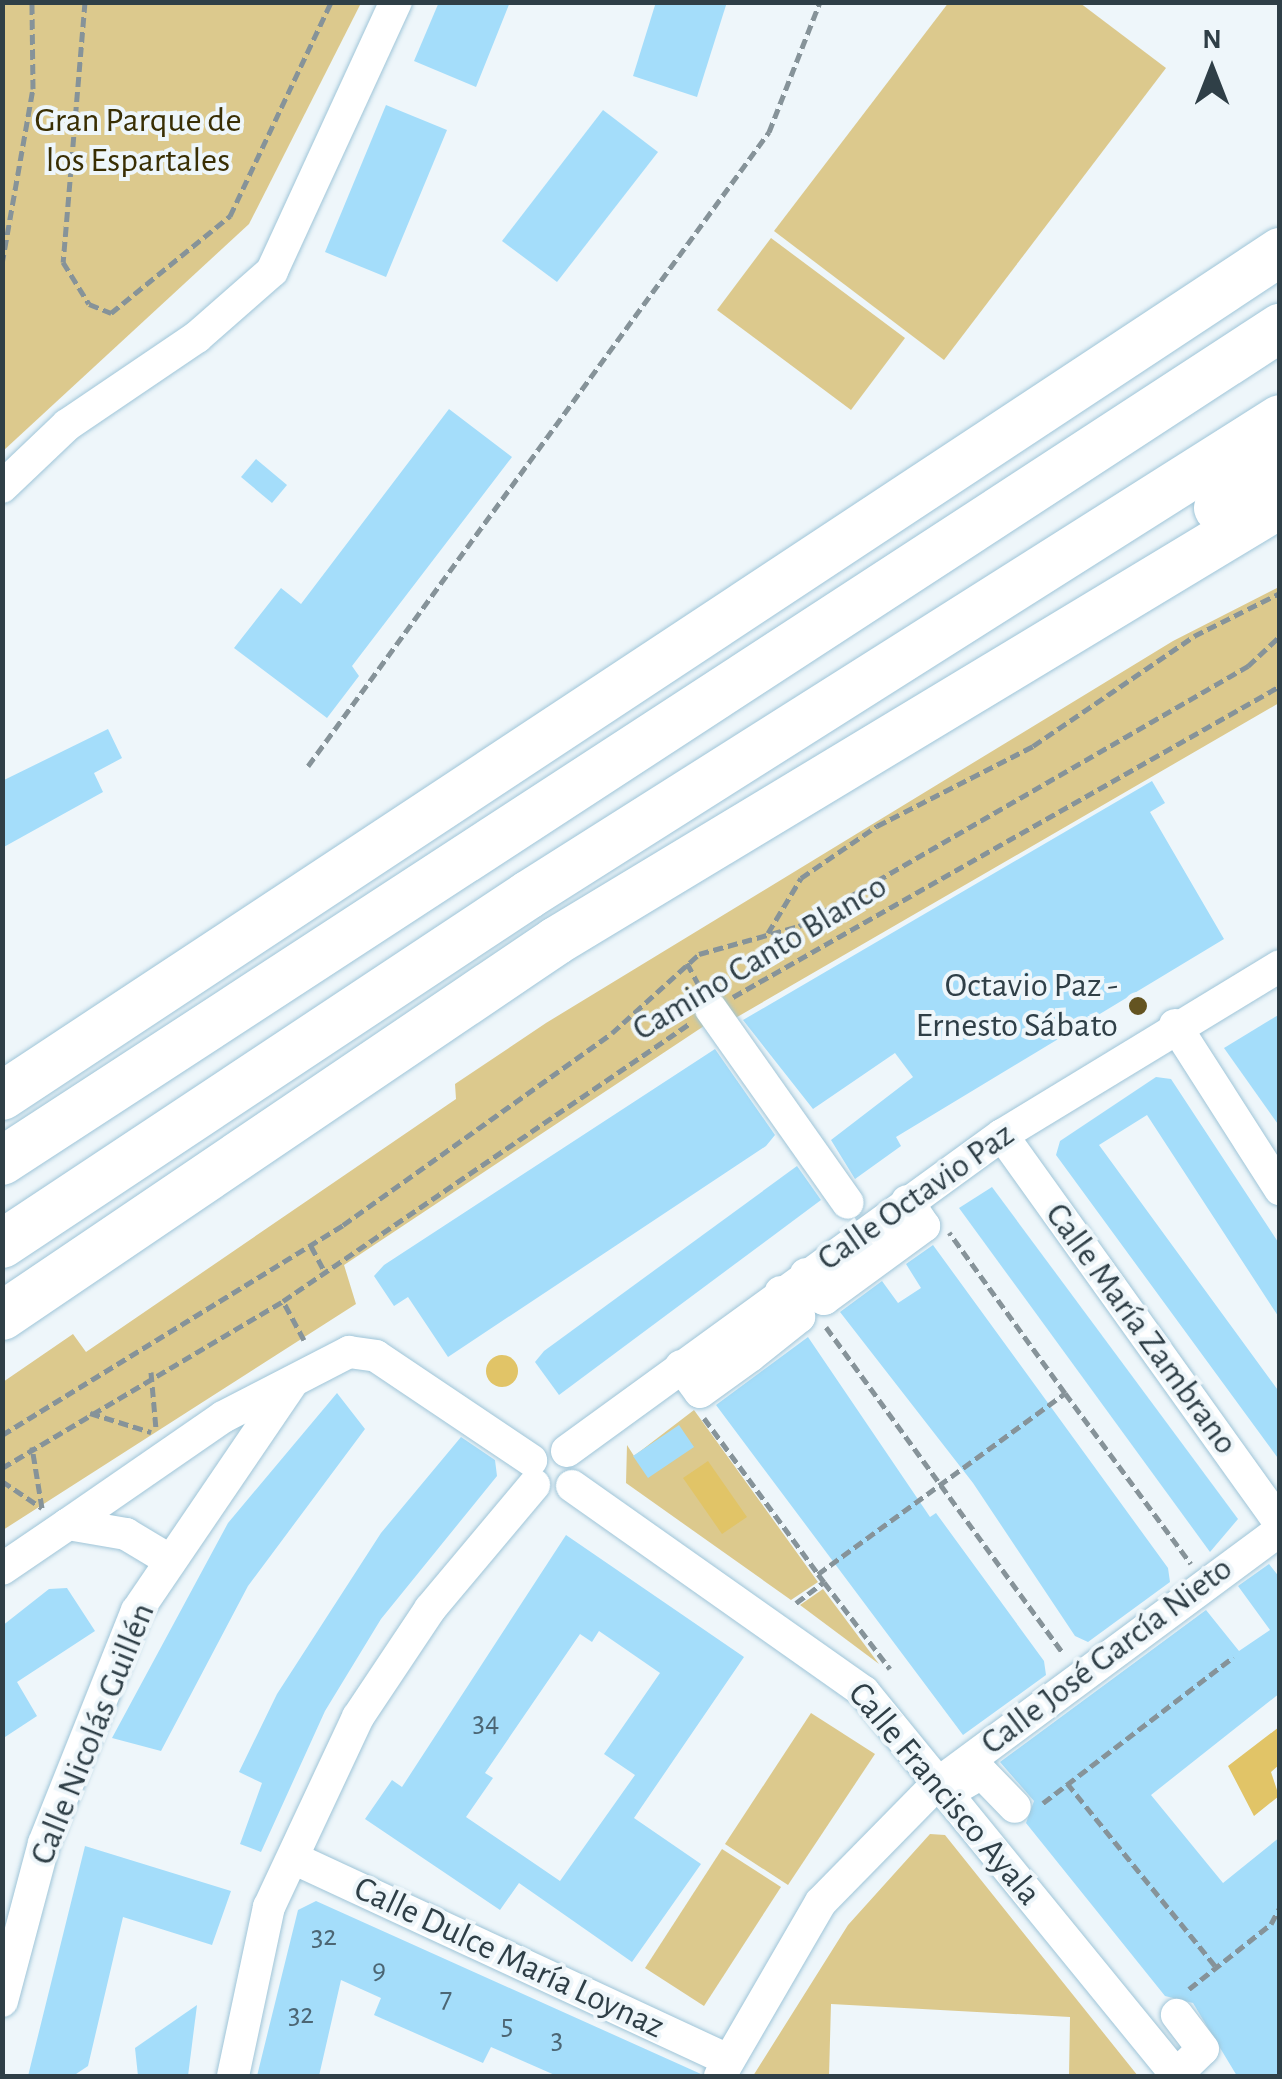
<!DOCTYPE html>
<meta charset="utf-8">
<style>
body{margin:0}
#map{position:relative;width:1282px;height:2079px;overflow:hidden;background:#eef6fa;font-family:"Alegreya Sans",sans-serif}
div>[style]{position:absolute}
.green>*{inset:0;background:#dcc98d}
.water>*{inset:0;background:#e1c467}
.round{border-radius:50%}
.building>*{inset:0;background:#a4ddfa}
.path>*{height:5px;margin-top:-2.5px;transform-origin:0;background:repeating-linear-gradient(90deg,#869399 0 10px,transparent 0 15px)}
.roads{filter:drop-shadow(0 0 2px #9fc5d8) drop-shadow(0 0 2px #9fc5d8)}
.minor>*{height:32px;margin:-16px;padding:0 16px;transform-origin:16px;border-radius:16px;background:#fff}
.highway>*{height:48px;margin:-24px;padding:0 24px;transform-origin:24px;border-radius:24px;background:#fff}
.dots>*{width:28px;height:28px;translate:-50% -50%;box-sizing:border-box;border:5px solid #eef6fa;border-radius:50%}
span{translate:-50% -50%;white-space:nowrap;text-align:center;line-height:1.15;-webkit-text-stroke:8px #eef6fa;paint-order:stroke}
.number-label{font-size:30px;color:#4c6674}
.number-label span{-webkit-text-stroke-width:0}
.park-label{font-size:35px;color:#392e03}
.street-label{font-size:35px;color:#2f3f47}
.poi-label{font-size:35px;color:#2f3f47}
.right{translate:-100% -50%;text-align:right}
.frame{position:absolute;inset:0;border:5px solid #2f3f47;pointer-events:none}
.north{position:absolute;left:1162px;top:20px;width:100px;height:100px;-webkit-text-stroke:8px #eef6fa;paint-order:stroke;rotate:0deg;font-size:28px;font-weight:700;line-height:40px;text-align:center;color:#2f3f47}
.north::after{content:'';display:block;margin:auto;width:35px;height:45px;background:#2f3f47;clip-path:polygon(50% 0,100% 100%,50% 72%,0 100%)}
</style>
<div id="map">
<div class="green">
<div style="clip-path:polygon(949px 2px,1080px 3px,1166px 68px,944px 360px,774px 231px)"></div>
<div style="clip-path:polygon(2px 3px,361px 3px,249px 224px,3px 451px)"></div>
<div style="clip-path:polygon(771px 238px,905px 338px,851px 410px,717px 310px)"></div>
<div style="clip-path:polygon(1279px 587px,1279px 703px,732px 1020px,707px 1024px,344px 1265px,356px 1304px,3px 1530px,3px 1382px,73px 1334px,86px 1352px,456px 1099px,455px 1084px,546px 1023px,1173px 641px)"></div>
<div style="clip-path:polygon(694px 1410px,818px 1582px,791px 1600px,626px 1483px,627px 1445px,634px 1456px)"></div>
<div style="clip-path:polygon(823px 1589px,879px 1664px,800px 1605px)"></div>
<div style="clip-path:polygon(811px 1713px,875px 1754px,788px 1885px,725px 1844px)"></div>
<div style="clip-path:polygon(930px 1834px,945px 1835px,1138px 2076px,1069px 2076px,1070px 2017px,831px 2004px,829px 2076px,753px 2076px,848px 1925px)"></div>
<div style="clip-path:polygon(722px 1849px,781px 1887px,704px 2006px,645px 1968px)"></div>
</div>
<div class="water">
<div class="round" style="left:486px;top:1355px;width:32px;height:32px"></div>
<div style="clip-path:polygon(708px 1461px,747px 1517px,722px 1534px,683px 1478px)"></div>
<div style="clip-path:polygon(1279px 1727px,1279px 1765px,1271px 1772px,1279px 1796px,1254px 1816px,1228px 1766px)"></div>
</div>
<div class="building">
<div style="clip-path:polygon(439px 2px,510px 2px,476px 87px,414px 61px)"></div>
<div style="clip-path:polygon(656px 2px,727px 2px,697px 97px,633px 76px)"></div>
<div style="clip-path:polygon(386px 105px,447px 130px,386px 277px,325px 252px)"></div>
<div style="clip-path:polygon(603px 110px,658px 152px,557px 282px,502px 241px)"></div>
<div style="clip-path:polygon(449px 409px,512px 457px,352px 666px,359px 676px,327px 718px,234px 648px,281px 588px,301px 604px)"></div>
<div style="clip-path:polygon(256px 459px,287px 485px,272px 503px,241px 477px)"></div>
<div style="clip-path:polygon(108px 729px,122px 758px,94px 773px,103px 792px,2px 848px,2px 781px)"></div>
<div style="clip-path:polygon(1152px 781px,1165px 803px,1150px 812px,1224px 939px,896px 1137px,901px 1146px,855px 1179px,831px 1140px,913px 1077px,895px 1053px,813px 1109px,743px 1020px)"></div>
<div style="clip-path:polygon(1280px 1014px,1280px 1127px,1224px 1048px)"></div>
<div style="clip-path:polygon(715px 1049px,775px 1135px,766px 1146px,448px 1357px,408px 1297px,394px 1306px,374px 1276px,384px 1265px)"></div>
<div style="clip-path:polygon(1156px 1077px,1171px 1079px,1280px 1245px,1280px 1319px,1147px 1115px,1099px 1145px,1280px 1393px,1280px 1461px,1056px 1155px,1060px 1141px)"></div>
<div style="clip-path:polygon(797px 1166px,821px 1200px,559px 1395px,535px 1362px,544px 1351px)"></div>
<div style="clip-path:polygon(992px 1187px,1238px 1519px,1210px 1552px,959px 1208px)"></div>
<div style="clip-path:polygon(933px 1245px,1168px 1568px,1170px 1582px,1088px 1642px,1075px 1636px,973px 1483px,840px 1312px,882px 1281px,898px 1303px,921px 1288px,906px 1264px)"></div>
<div style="clip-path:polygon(808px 1337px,930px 1517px,936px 1513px,1044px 1661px,1046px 1675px,963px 1735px,716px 1405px)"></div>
<div style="clip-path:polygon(337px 1393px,365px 1429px,248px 1586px,161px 1751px,112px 1738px,228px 1523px)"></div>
<div style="clip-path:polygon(679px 1425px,694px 1447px,648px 1478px,633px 1456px)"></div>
<div style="clip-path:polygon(461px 1437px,495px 1460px,497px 1476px,381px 1619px,325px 1711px,261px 1852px,240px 1844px,262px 1783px,239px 1772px,277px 1694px,381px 1533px)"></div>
<div style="clip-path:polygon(evenodd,566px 1535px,744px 1657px,634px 1818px,701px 1864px,632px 1962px,519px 1883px,500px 1910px,365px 1819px,392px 1780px,402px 1787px,566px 1535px,599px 1631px,660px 1673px,604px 1754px,635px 1775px,560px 1881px,466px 1817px,493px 1778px,485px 1773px,580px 1634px,592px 1642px,599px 1631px)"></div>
<div style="clip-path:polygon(1269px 1564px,1280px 1578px,1280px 1693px,1151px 1795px,1223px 1883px,1280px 1837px,1280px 2076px,1237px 2076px,1193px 2003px,1165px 1996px,1026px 1823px,1034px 1801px,1000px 1762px,1206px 1610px,1239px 1651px,1270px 1630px,1238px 1586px)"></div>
<div style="clip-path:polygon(67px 1588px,95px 1631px,17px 1682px,37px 1716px,2px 1739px,2px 1626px,49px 1589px)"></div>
<div style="clip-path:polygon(85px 1846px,231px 1891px,212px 1945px,123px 1917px,88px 2066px,73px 2076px,28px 2076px)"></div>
<div style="clip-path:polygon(316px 1901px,701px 2074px,700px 2076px,557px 2076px,491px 2047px,483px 2063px,374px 2015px,381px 1998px,341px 1980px,319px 2076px,257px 2076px,298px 1910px)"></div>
<div style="clip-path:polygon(197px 2005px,188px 2076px,138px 2076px,135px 2048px)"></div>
</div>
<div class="path">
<div style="left:85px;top:2px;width:261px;rotate:94.8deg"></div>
<div style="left:63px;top:262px;width:49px;rotate:58.2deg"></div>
<div style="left:89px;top:304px;width:24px;rotate:22deg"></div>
<div style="left:111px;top:313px;width:154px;rotate:-39.2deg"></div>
<div style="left:230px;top:216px;width:237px;rotate:-64.7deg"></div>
<div style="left:2px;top:264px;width:178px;rotate:-80deg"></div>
<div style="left:33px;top:89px;width:87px;rotate:-90.7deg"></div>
<div style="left:308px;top:766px;width:784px;rotate:-53.98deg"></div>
<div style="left:769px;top:132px;width:140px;rotate:-68.6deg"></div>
<div style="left:768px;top:933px;width:64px;rotate:-59deg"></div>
<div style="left:801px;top:878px;width:92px;rotate:-34.4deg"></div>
<div style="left:877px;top:826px;width:175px;rotate:-27.1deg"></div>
<div style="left:1033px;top:746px;width:195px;rotate:-34.3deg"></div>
<div style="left:1194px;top:636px;width:96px;rotate:-26.6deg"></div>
<div style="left:687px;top:963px;width:24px;rotate:62deg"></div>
<div style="left:733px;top:997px;width:629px;rotate:-29.62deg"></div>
<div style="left:311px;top:1246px;width:32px;rotate:62deg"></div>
<div style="left:826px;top:1327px;width:404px;rotate:54deg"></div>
<div style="left:304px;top:1340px;width:44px;rotate:-118.3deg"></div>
<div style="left:283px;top:1301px;width:493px;rotate:-34.3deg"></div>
<div style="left:151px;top:1372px;width:57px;rotate:85deg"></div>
<div style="left:1065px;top:1393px;width:212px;rotate:53.6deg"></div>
<div style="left:90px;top:1413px;width:64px;rotate:17.3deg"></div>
<div style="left:704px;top:1418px;width:193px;rotate:53.8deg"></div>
<div style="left:2px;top:1435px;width:400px;rotate:-31.6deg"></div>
<div style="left:343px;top:1225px;width:330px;rotate:-35.5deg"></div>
<div style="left:612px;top:1033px;width:118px;rotate:-42.2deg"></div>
<div style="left:699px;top:954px;width:104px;rotate:-15.6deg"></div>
<div style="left:799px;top:926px;width:519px;rotate:-30.07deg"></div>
<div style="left:1248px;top:666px;width:44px;rotate:-43.2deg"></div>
<div style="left:2px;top:1468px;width:327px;rotate:-30.7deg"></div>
<div style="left:2px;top:1481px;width:48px;rotate:34deg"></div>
<div style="left:42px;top:1508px;width:62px;rotate:-99.3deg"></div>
<div style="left:824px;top:1582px;width:109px;rotate:52.8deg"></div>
<div style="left:796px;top:1603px;width:35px;rotate:-37deg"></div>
<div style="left:824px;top:1582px;width:10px;rotate:-127deg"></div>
<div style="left:818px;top:1574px;width:306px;rotate:-36.2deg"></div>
<div style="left:1065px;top:1393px;width:198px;rotate:-125.8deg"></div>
<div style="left:1067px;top:1783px;width:237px;rotate:51deg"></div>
<div style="left:1043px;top:1803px;width:240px;rotate:-37.5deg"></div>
<div style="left:1189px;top:1989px;width:105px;rotate:-38.4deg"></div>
<div style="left:1271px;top:1924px;width:19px;rotate:-62deg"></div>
</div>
<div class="roads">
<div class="minor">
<div style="left:2px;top:487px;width:90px;rotate:-43.6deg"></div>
<div style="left:67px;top:425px;width:157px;rotate:-34.1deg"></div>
<div style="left:197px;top:337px;width:100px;rotate:-41.3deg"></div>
<div style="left:272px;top:271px;width:296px;rotate:-65.3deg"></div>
<div style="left:711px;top:1009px;width:237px;rotate:54.8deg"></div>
<div style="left:1175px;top:1025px;width:195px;rotate:57.4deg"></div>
<div style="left:1002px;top:1135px;width:478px;rotate:54.4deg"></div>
<div style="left:806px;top:1274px;width:31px;rotate:54deg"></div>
<div style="left:824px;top:1299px;width:124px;rotate:-36.1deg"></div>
<div style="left:924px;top:1226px;width:30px;rotate:-124deg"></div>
<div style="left:681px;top:1366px;width:32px;rotate:54deg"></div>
<div style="left:700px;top:1392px;width:62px;rotate:-35.8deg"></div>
<div style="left:750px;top:1356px;width:63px;rotate:-38.5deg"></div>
<div style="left:799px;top:1317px;width:31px;rotate:-126deg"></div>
<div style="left:567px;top:1451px;width:538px;rotate:-36deg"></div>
<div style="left:1002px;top:1135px;width:325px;rotate:-31.3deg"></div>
<div style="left:572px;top:1486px;width:357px;rotate:35.2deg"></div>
<div style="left:864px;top:1692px;width:495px;rotate:50.8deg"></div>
<div style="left:68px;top:1524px;width:188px;rotate:-34.6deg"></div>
<div style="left:223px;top:1417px;width:142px;rotate:-27.3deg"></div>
<div style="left:349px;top:1352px;width:27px;rotate:8deg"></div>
<div style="left:376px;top:1356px;width:187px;rotate:33.9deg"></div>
<div style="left:2px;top:1569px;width:80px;rotate:-34.3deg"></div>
<div style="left:68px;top:1524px;width:59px;rotate:9.8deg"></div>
<div style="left:126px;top:1534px;width:52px;rotate:31deg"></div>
<div style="left:947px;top:1793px;width:40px;rotate:-29.7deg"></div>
<div style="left:982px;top:1773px;width:47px;rotate:45.9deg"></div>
<div style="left:293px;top:1858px;width:477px;rotate:24.9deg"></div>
<div style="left:2px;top:2001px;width:163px;rotate:-75.1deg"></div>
<div style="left:44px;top:1843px;width:250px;rotate:-68.2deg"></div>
<div style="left:137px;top:1611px;width:272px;rotate:-55.8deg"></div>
<div style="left:1176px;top:2075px;width:37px;rotate:-44deg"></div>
<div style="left:1203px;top:2049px;width:43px;rotate:-127.4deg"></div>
<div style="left:233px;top:2076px;width:173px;rotate:-78deg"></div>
<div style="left:269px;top:1907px;width:210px;rotate:-64.9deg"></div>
<div style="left:358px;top:1717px;width:130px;rotate:-56.3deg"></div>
<div style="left:430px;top:1609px;width:162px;rotate:-50deg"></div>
<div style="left:720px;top:2076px;width:201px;rotate:-59.9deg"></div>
<div style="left:821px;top:1902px;width:165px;rotate:-45.5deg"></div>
<div style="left:937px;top:1784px;width:427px;rotate:-36.5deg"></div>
</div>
<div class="highway">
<div style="left:1218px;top:508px;width:75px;rotate:-34.7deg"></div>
<div style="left:2px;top:1096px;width:1532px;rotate:-33.44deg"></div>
<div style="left:2px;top:1161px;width:1526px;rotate:-33.1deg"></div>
<div style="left:2px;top:1244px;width:631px;rotate:-33.56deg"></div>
<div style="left:528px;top:895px;width:890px;rotate:-32.33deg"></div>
<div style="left:2px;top:1316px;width:669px;rotate:-34.09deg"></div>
<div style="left:556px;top:941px;width:846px;rotate:-31.11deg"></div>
</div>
</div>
<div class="dots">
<div style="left:1138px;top:1006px;background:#645421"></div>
</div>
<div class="number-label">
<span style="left:486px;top:1722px">34</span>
<span style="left:324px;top:1936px">32</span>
<span style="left:379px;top:1970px">9</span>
<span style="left:446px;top:1998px">7</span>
<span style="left:301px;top:2014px">32</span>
<span style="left:507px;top:2025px">5</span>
<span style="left:557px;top:2039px">3</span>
</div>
<div class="park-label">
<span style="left:138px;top:141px">Gran Parque de<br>los Espartales</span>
</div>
<div class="street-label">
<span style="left:760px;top:958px;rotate:-31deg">Camino Canto Blanco</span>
<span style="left:916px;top:1197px;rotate:-35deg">Calle Octavio Paz</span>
<span style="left:1141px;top:1329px;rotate:54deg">Calle María Zambrano</span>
<span style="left:1107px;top:1656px;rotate:-37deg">Calle José García Nieto</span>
<span style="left:93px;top:1734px;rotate:-68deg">Calle Nicolás Guillén</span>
<span style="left:944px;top:1794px;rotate:50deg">Calle Francisco Ayala</span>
<span style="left:509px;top:1958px;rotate:25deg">Calle Dulce María Loynaz</span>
</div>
<div class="poi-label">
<span class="right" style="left:1118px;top:1006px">Octavio Paz -<br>Ernesto Sábato</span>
</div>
<div class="frame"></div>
<div class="north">N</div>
</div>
